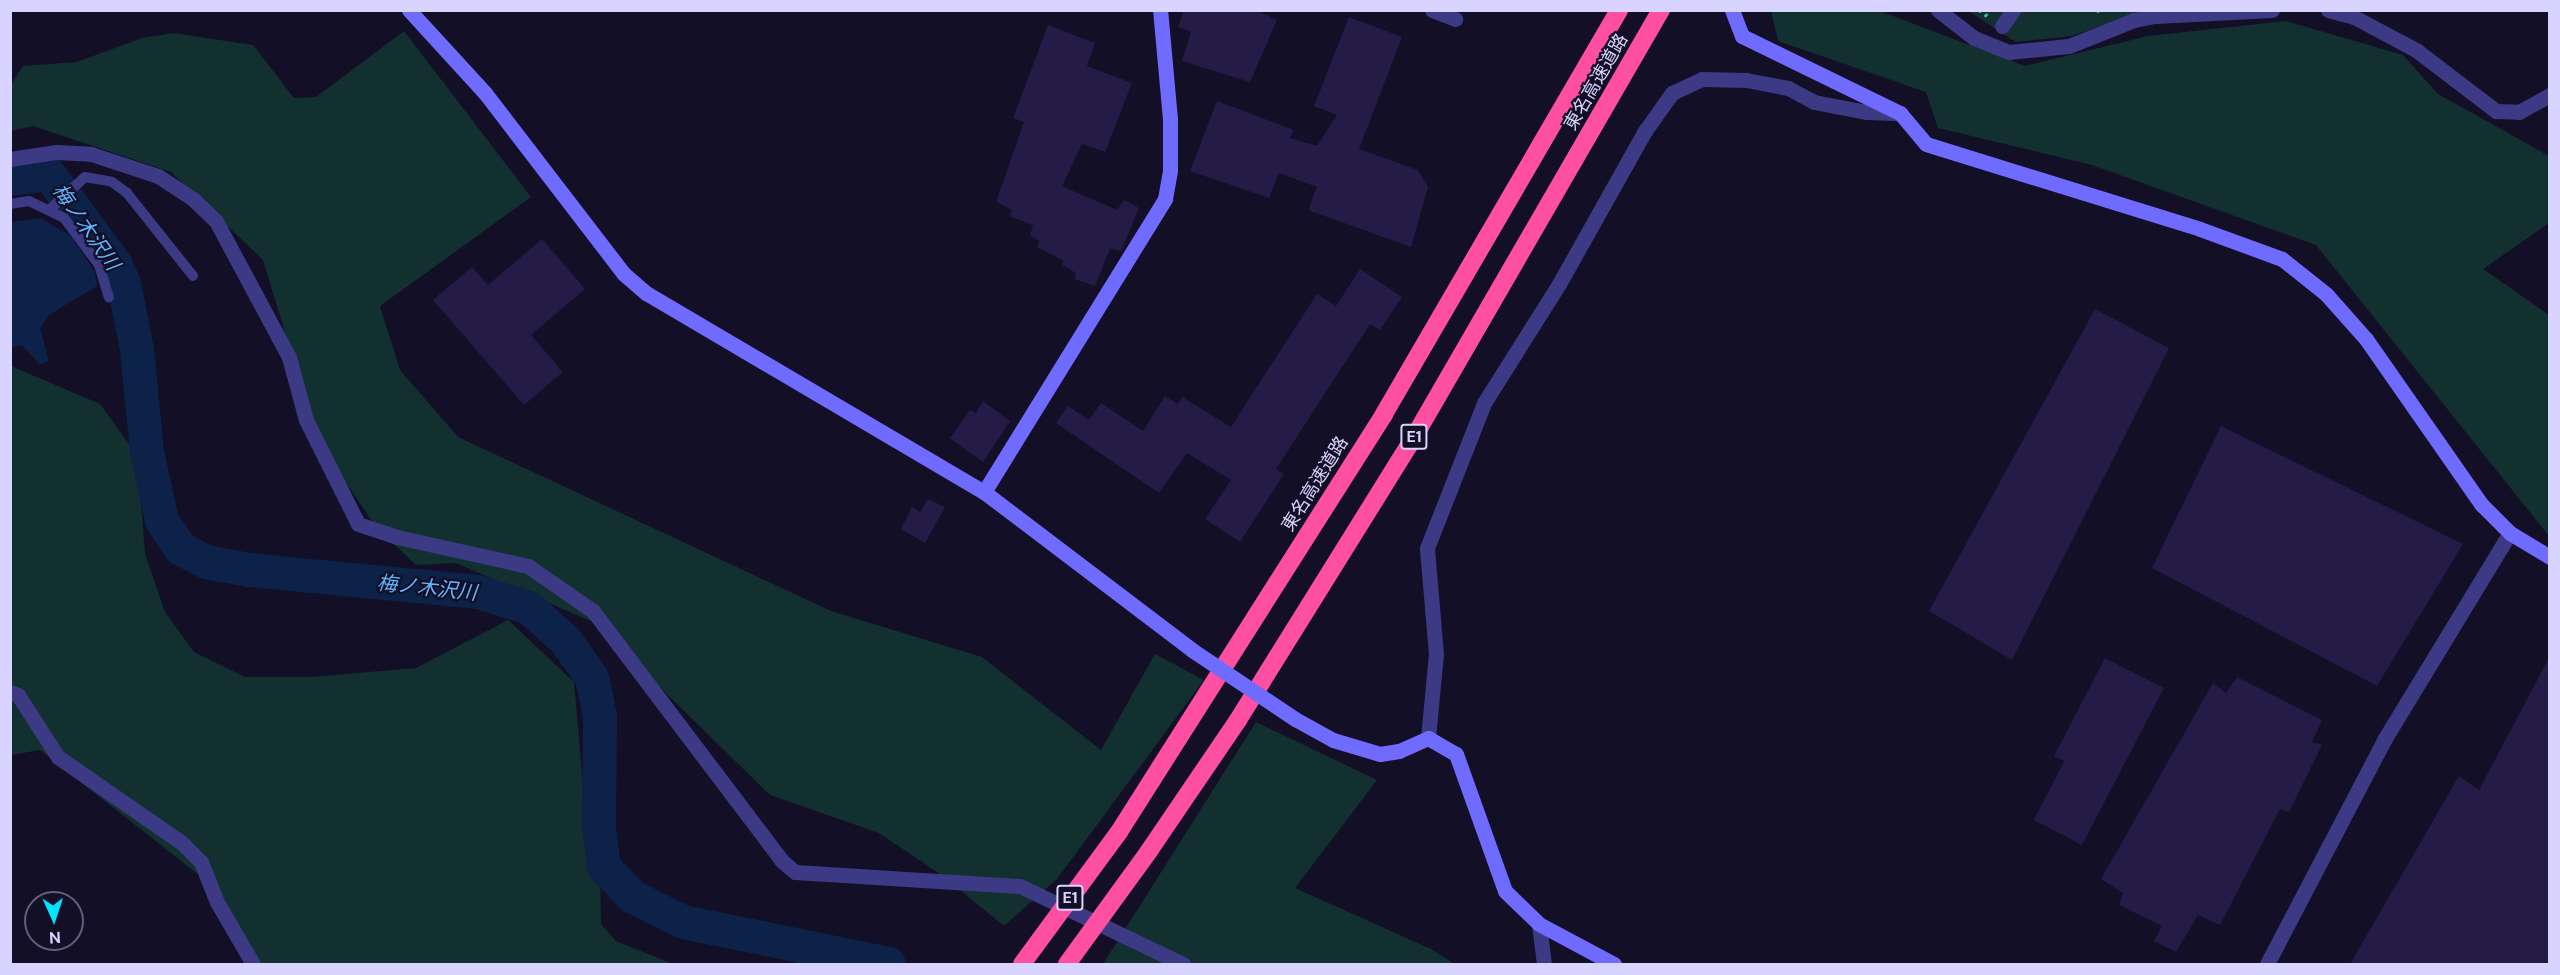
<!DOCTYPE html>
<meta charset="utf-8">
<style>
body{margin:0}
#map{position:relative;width:2560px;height:975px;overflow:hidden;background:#130f26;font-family:"DM Sans","Noto Sans JP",sans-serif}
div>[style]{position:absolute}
.green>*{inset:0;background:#12302f}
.water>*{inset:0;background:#0c2248}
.river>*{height:34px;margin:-17px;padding:0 17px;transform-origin:17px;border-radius:17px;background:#0c2248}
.building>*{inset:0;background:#241b47}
.path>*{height:4px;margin-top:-2px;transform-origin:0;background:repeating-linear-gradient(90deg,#2fb8b0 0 3px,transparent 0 7.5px)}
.lane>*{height:10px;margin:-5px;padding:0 5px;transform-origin:5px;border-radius:5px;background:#3d3a85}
.street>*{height:15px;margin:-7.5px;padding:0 7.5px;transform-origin:7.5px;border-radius:7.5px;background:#3d3a85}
.secondary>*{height:15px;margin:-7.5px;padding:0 7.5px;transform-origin:7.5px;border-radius:7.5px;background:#6f6bff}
.highway>*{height:18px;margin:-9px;padding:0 9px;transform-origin:9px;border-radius:9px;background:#ff4fa3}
.secondary-bridge>*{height:15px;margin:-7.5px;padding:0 7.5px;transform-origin:7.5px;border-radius:7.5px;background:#6f6bff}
.highway-bridge>*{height:18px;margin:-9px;padding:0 9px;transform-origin:9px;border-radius:9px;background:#ff4fa3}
span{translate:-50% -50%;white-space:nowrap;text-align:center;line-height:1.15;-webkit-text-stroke:4.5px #130f26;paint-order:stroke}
.shield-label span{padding:2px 4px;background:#130f26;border:2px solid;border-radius:4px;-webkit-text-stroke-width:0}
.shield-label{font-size:16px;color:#d9d4ff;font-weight:700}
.street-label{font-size:18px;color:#d9d4ff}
.water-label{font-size:20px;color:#62b6ff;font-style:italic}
.frame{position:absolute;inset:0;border:12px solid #d9d4ff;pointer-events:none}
.north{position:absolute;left:24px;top:891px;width:60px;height:60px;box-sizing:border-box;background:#130f26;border:2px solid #625e7d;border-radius:50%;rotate:177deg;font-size:16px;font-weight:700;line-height:24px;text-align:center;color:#d9d4ff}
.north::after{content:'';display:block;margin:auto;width:21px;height:27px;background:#00e5ff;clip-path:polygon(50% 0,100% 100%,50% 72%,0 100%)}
</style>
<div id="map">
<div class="green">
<div style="clip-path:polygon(1771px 11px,1880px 11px,2025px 66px,2148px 36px,2286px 21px,2403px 55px,2438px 94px,2549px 156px,2549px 223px,2483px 269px,2549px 315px,2549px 536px,2316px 245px,2092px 165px,1938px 128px,1926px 92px,1778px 41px)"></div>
<div style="clip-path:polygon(1968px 11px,2143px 11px,2072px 36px,2016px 42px)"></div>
<div style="clip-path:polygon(404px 31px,531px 197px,380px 306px,400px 370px,458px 437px,831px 611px,982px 657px,1101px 750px,1155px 654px,1204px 680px,1057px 879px,1004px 926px,943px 876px,879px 833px,770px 795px,593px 622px,456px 563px,416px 565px,376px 527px,318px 441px,263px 260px,171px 172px,33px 126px,11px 131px,11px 85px,23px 66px,77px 62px,142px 38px,173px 33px,253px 45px,294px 98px,316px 97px)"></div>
<div style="clip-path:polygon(11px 366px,100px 404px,129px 444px,140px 489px,145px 554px,165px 612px,194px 652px,245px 677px,310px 677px,416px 668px,508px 620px,574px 682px,586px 818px,600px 874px,601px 924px,616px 941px,673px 964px,254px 964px,209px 883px,40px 750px,11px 755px)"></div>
<div style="clip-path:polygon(1256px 722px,1377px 780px,1295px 888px,1431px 949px,1455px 964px,1103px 964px)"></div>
</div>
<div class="water">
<div style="clip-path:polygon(40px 218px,70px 235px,95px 272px,97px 286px,49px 315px,40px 328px,49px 361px,40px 365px,22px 345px,10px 348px,11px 222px)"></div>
</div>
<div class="river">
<div style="left:10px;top:179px;width:39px;rotate:-7deg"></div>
<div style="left:49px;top:174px;width:112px;rotate:53.7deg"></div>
<div style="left:115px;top:264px;width:21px;rotate:65deg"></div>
<div style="left:124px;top:283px;width:68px;rotate:79deg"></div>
<div style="left:137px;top:350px;width:102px;rotate:84.4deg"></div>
<div style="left:147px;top:452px;width:71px;rotate:77.7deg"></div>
<div style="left:162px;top:521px;width:34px;rotate:56deg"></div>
<div style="left:181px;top:549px;width:28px;rotate:27deg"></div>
<div style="left:206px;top:562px;width:44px;rotate:10.5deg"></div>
<div style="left:249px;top:570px;width:230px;rotate:5.5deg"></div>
<div style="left:478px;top:592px;width:53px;rotate:17.4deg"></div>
<div style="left:529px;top:608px;width:50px;rotate:41.7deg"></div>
<div style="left:566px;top:641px;width:45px;rotate:54.9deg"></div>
<div style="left:592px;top:678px;width:40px;rotate:78deg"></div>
<div style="left:600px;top:717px;width:110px;rotate:90.5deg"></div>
<div style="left:599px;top:827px;width:40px;rotate:82.9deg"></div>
<div style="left:604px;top:867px;width:42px;rotate:46deg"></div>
<div style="left:633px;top:897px;width:56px;rotate:26.6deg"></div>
<div style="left:683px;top:922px;width:210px;rotate:11.5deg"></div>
</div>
<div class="building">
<div style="clip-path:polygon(1184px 10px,1256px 10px,1277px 20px,1250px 82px,1182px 61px,1191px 32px,1178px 27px)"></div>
<div style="clip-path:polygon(1349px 17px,1402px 37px,1359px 149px,1418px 170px,1428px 187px,1411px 247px,1308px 210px,1317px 187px,1279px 173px,1269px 198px,1190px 171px,1217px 101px,1294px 130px,1290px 138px,1317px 146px,1337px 115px,1314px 106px)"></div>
<div style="clip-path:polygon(1048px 25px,1095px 43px,1087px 66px,1132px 83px,1105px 152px,1082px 144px,1062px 186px,1117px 210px,1124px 200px,1139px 208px,1121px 251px,1110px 249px,1095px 286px,1074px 279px,1076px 273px,1062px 265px,1064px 261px,1037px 247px,1039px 241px,1030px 235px,1033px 225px,1009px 216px,1012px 210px,996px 202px,1024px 122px,1013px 118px)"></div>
<div style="clip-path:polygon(542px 239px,585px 289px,531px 335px,563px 372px,524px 405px,433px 300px,472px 267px,488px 285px)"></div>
<div style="clip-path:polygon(1360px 269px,1402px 297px,1380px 330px,1370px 324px,1276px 469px,1284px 474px,1240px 542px,1205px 519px,1231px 480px,1187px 453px,1159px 493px,1056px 423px,1068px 406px,1089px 420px,1101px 403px,1143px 431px,1165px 396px,1178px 404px,1182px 397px,1231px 427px,1317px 294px,1336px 306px)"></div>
<div style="clip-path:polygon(2095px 309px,2169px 348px,2012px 660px,1929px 611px)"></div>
<div style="clip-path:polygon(983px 401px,1010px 421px,983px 462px,950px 438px,970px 410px,976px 413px)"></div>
<div style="clip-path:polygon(2221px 426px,2463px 544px,2377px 686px,2152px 568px)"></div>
<div style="clip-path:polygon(928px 499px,945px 507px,925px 543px,901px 529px,912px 507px,920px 512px)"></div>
<div style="clip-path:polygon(2550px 656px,2550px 964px,2350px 964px,2459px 776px,2479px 790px)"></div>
<div style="clip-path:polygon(2105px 658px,2164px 688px,2082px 845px,2034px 820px,2064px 761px,2054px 756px)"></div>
<div style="clip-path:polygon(2237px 677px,2322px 720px,2312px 742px,2322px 745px,2289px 812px,2280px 809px,2220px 925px,2198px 915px,2176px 952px,2154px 941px,2162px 926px,2119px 905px,2123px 893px,2101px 879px,2213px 683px,2226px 693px)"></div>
</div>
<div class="path">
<div style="left:1979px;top:10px;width:11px;rotate:38deg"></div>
<div style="left:2097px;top:10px;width:6px;rotate:39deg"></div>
</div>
<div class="lane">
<div style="left:10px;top:204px;width:19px;rotate:-9deg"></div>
<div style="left:29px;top:201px;width:39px;rotate:26deg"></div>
<div style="left:64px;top:218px;width:59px;rotate:53.3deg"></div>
<div style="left:99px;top:265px;width:34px;rotate:73deg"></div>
<div style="left:50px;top:209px;width:47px;rotate:-42.4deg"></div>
<div style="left:85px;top:177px;width:27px;rotate:10deg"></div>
<div style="left:112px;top:182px;width:19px;rotate:36deg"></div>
<div style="left:127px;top:193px;width:106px;rotate:51.5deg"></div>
</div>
<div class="street">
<div style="left:1432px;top:10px;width:25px;rotate:21deg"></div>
<div style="left:1938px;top:10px;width:46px;rotate:37.9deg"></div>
<div style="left:1974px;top:38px;width:38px;rotate:22deg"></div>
<div style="left:2009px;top:52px;width:60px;rotate:-5.7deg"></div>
<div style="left:2069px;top:46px;width:70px;rotate:-21.8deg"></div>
<div style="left:2134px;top:20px;width:21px;rotate:-11deg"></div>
<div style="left:2155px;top:16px;width:117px;rotate:-2.9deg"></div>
<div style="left:2328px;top:10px;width:27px;rotate:15deg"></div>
<div style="left:2354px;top:17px;width:70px;rotate:28deg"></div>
<div style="left:2416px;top:50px;width:101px;rotate:37.3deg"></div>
<div style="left:2496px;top:111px;width:23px;rotate:2deg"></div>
<div style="left:2519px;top:112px;width:35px;rotate:-29deg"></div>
<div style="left:2002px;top:26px;width:19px;rotate:-55deg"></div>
<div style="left:10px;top:159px;width:47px;rotate:-8.7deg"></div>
<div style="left:56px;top:152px;width:35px;rotate:3deg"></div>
<div style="left:91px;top:154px;width:71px;rotate:18.2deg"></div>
<div style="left:158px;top:176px;width:42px;rotate:33.3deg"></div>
<div style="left:193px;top:199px;width:32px;rotate:44deg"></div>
<div style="left:216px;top:221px;width:154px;rotate:61.8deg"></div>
<div style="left:289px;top:357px;width:65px;rotate:74.9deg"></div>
<div style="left:306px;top:420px;width:116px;rotate:63.4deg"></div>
<div style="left:358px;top:524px;width:41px;rotate:18.4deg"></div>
<div style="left:397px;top:537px;width:134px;rotate:12.5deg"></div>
<div style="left:528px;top:566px;width:79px;rotate:34.7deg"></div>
<div style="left:593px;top:611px;width:312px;rotate:52.9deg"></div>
<div style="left:781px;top:860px;width:18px;rotate:41deg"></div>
<div style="left:795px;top:872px;width:225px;rotate:3.6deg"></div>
<div style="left:1020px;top:886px;width:181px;rotate:25.6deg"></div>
<div style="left:10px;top:692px;width:9px;rotate:21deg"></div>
<div style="left:18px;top:695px;width:74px;rotate:57.2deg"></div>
<div style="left:58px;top:757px;width:151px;rotate:34.7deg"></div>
<div style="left:182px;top:843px;width:27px;rotate:45deg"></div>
<div style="left:201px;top:862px;width:43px;rotate:68.2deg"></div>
<div style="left:217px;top:902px;width:72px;rotate:59.9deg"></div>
<div style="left:1428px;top:738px;width:84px;rotate:-84.6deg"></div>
<div style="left:1436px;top:654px;width:106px;rotate:-94.9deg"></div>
<div style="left:1427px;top:548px;width:156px;rotate:-68.5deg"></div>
<div style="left:1484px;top:403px;width:141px;rotate:-57.8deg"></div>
<div style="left:1559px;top:284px;width:176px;rotate:-60.7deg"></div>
<div style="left:1645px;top:131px;width:47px;rotate:-54.6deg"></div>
<div style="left:1672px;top:93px;width:33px;rotate:-25deg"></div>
<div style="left:1702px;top:79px;width:44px;rotate:1.3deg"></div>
<div style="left:1746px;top:80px;width:43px;rotate:10.8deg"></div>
<div style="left:1788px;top:88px;width:30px;rotate:28deg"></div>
<div style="left:1814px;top:102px;width:54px;rotate:10.7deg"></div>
<div style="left:1867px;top:112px;width:33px;rotate:2deg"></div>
<div style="left:1539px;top:924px;width:40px;rotate:82.9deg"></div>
<div style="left:2267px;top:964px;width:253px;rotate:-62.4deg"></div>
<div style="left:2384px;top:740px;width:242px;rotate:-58.7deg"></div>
</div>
<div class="secondary">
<div style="left:409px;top:10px;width:113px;rotate:47.5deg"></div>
<div style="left:485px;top:93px;width:228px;rotate:52.5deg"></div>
<div style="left:624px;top:274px;width:29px;rotate:41deg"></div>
<div style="left:646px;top:293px;width:392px;rotate:30.5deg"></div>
<div style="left:984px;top:492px;width:261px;rotate:37.2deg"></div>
<div style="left:1732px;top:10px;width:28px;rotate:69deg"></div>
<div style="left:1742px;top:36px;width:176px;rotate:26deg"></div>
<div style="left:1900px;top:113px;width:40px;rotate:50deg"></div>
<div style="left:1926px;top:144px;width:287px;rotate:17.2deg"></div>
<div style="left:2200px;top:229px;width:87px;rotate:20.1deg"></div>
<div style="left:2282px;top:259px;width:56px;rotate:38.5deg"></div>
<div style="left:2326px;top:294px;width:60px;rotate:48.4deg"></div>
<div style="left:2366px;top:339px;width:203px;rotate:55.1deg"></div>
<div style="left:2482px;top:505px;width:40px;rotate:45deg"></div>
<div style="left:2510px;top:533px;width:47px;rotate:31deg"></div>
<div style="left:984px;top:492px;width:344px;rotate:-58.3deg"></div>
<div style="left:1165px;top:199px;width:29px;rotate:-80deg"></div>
<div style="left:1170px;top:170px;width:51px;rotate:-90deg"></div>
<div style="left:1170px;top:119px;width:109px;rotate:-95.2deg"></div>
<div style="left:1295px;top:719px;width:43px;rotate:28.9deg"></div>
<div style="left:1333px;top:740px;width:49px;rotate:16.6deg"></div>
<div style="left:1380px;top:754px;width:19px;rotate:-9deg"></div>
<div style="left:1399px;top:751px;width:32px;rotate:-24deg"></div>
<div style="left:1428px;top:738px;width:32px;rotate:30deg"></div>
<div style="left:1456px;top:754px;width:145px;rotate:70.3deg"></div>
<div style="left:1505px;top:891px;width:47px;rotate:44.1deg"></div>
<div style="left:1539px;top:924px;width:85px;rotate:28.1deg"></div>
</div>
<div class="highway">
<div style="left:1119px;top:832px;width:495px;rotate:-57.6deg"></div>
<div style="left:1384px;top:414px;width:467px;rotate:-59.8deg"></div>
<div style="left:1149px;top:851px;width:158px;rotate:-55.8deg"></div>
<div style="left:1238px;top:720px;width:325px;rotate:-58.1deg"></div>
<div style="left:1410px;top:444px;width:501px;rotate:-59.96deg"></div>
</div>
<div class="secondary-bridge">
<div style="left:1192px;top:650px;width:124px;rotate:33.8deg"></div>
</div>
<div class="highway-bridge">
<div style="left:1022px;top:964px;width:164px;rotate:-53.7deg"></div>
<div style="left:1067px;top:964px;width:140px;rotate:-54deg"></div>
</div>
<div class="shield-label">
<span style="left:1414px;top:437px">E1</span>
<span style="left:1070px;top:898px">E1</span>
</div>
<div class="street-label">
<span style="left:1596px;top:82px;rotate:-60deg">東名高速道路</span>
<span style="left:1315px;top:484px;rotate:-58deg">東名高速道路</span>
</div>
<div class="water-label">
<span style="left:86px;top:227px;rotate:55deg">梅ノ木沢川</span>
<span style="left:427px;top:588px;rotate:6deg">梅ノ木沢川</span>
</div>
<div class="frame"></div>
<div class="north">N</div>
</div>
